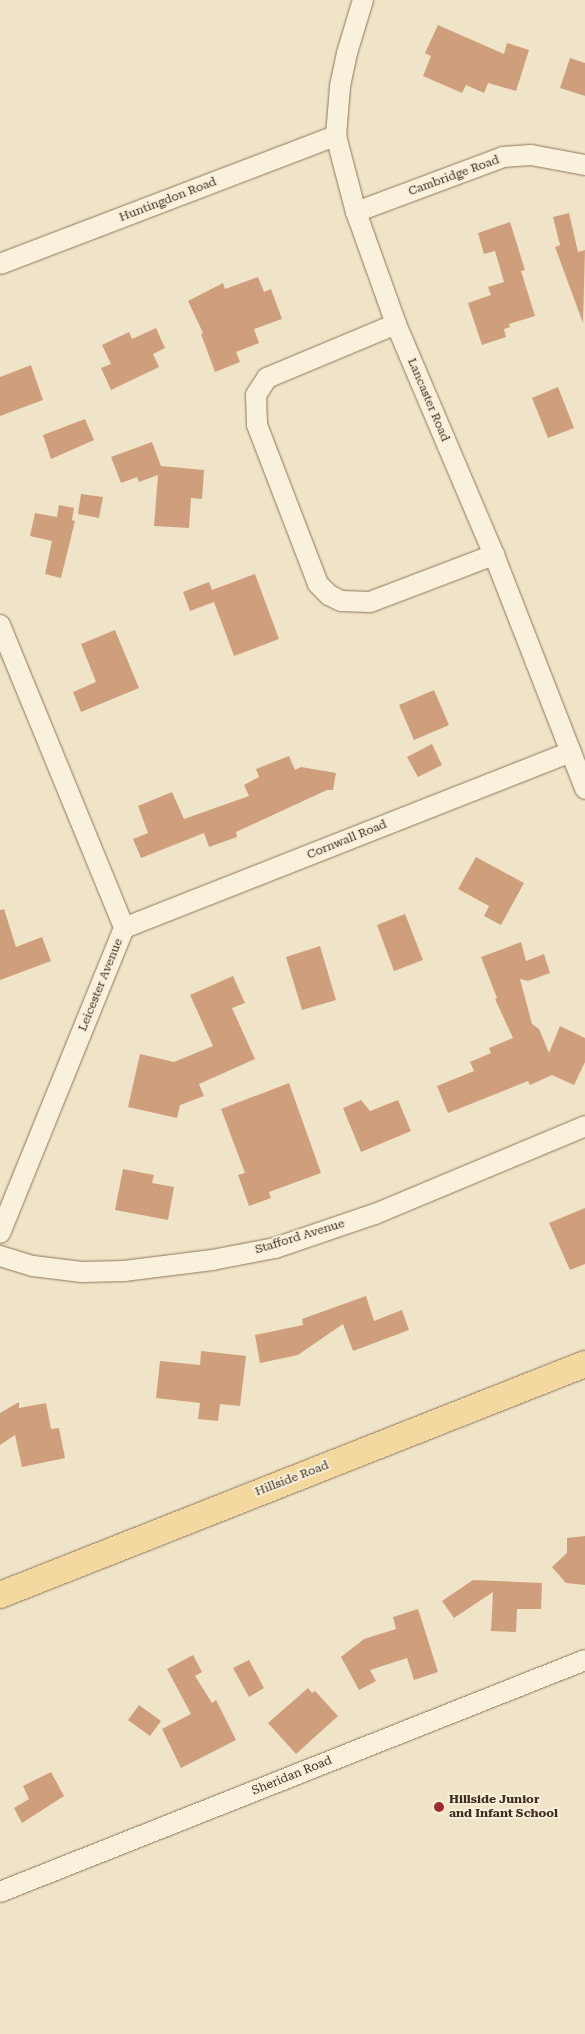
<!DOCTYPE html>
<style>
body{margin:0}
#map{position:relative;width:585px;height:2034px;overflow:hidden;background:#f0e4c8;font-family:"Roboto Serif",serif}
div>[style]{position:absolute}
.building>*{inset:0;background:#cf9f7d}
.roads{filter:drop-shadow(0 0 1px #8d765c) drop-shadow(0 0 1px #8d765c)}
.minor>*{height:20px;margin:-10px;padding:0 10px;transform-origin:10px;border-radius:10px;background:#faf1dc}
.major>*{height:26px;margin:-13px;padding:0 13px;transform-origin:13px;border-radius:13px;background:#f3d9a0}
.dots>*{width:14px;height:14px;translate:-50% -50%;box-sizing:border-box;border:2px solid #f7eed8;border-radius:50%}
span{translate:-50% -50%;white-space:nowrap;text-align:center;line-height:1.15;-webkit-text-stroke:4px #f7eed8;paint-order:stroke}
.street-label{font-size:12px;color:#3d2e20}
.poi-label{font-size:12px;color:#3d2e20;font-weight:700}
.left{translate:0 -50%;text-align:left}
</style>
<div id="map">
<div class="building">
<div style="clip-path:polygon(438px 25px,504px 54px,507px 43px,529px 50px,516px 91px,488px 83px,484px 93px,466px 85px,462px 93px,423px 76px,431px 56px,425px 53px)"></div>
<div style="clip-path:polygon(570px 58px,585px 63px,585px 96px,560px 88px)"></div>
<div style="clip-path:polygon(569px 213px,578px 252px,585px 250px,583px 323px,555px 247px,560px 245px,553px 217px)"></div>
<div style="clip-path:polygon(510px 222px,525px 270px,521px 271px,535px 316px,509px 324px,510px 327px,504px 329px,506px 337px,482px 345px,468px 303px,491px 295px,488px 287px,504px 282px,495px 251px,484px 254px,478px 233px)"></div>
<div style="clip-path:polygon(258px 277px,264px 292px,271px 289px,282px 319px,254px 329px,259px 343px,236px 352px,240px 362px,215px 372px,201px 334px,203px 333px,188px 301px,223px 283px,225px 289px)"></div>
<div style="clip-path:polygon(156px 328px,165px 348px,153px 354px,159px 367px,111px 390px,101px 368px,111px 364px,102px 345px,129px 332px,132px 339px)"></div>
<div style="clip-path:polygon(31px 365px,43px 400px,0 416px,0 377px)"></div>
<div style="clip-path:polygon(558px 387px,574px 428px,548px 438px,532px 398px)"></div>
<div style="clip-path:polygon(85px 419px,94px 440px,51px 459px,43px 435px)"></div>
<div style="clip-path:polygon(152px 442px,161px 466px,204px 470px,202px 499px,191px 498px,189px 528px,154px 526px,158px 475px,139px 482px,137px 477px,121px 483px,111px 457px)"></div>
<div style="clip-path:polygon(81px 494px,103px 497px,99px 518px,78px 514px)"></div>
<div style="clip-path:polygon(59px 505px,74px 508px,72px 520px,75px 521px,61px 578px,45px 574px,52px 541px,30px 536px,35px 513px,57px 517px)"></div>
<div style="clip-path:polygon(255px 574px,279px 639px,234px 656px,214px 602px,190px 611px,183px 592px,209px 582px,212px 590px)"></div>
<div style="clip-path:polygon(115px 630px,139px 688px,81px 712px,73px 692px,96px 682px,81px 644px)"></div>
<div style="clip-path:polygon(434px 690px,449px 725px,414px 740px,399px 705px)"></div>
<div style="clip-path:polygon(432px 744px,442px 765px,418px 777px,407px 757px)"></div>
<div style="clip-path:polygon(289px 756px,295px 770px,301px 767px,336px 773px,333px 790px,327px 790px,236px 832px,237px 837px,209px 847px,204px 833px,141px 858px,133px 839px,148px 833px,138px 806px,172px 792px,184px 819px,249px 796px,244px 785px,259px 777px,256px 769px)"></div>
<div style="clip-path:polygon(476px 857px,524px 883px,501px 925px,484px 916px,489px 906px,458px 889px)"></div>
<div style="clip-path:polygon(4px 909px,16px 947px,42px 937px,51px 961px,0 980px,0 910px)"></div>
<div style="clip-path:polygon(405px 914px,423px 960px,394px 971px,377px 925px)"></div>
<div style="clip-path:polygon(521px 942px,526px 961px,544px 954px,550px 973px,528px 981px,520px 979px,532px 1024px,539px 1029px,549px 1053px,560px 1026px,585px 1038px,585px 1062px,574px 1085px,552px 1075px,530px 1085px,528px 1081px,448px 1113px,437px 1086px,474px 1071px,470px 1062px,491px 1053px,489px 1048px,513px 1038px,495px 999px,497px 998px,481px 957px)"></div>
<div style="clip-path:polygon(320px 946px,336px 1000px,302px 1010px,286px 957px)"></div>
<div style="clip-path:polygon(233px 976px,245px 1003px,232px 1008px,255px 1059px,199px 1084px,204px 1096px,180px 1105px,177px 1118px,128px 1107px,140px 1054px,174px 1062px,213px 1046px,190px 995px)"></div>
<div style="clip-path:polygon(289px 1083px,321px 1173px,269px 1192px,271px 1198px,249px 1206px,238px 1175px,245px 1173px,221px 1109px)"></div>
<div style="clip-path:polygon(361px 1100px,370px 1111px,398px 1100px,411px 1131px,361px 1152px,343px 1108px)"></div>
<div style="clip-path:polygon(123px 1169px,154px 1175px,152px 1183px,174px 1187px,168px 1220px,115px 1210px)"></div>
<div style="clip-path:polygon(585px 1208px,585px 1264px,570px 1270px,549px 1223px)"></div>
<div style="clip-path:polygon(366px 1296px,374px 1321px,402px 1310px,409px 1330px,353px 1351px,343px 1324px,298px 1355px,260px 1363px,255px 1335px,303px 1325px,302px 1319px)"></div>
<div style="clip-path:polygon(201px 1351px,246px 1356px,240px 1406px,220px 1404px,218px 1421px,198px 1419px,200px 1403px,156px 1398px,160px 1361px,200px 1365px)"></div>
<div style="clip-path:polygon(19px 1402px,19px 1408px,46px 1403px,51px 1429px,59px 1428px,65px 1458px,22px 1467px,15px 1435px,0 1445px,0 1413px)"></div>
<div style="clip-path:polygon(585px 1536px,585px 1585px,566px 1583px,552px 1567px,567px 1553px,567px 1538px)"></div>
<div style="clip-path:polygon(473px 1580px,542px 1583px,541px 1609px,517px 1609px,516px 1632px,491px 1631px,493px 1592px,454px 1618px,442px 1601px)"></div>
<div style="clip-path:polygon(418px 1609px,438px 1672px,414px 1680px,407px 1658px,370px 1670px,376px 1681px,359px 1690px,341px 1657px,364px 1639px,396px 1629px,393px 1617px)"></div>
<div style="clip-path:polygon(193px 1655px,202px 1672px,195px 1676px,212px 1703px,216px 1700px,236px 1740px,181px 1768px,162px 1729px,191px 1714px,167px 1669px)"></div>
<div style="clip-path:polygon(249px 1660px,264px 1688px,249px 1697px,233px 1668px)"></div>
<div style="clip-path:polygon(308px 1688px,312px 1693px,315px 1691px,338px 1716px,296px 1754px,268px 1723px)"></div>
<div style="clip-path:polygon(139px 1705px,161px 1721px,150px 1736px,128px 1720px)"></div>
<div style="clip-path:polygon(51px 1772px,64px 1796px,22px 1823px,14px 1808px,29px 1799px,23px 1786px)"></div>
</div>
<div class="roads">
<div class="minor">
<div style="left:363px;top:0;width:55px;rotate:106.8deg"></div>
<div style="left:347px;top:53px;width:35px;rotate:102deg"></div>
<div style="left:340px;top:87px;width:49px;rotate:94.7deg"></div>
<div style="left:336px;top:136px;width:79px;rotate:75.3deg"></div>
<div style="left:356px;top:212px;width:119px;rotate:70.3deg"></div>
<div style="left:396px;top:324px;width:251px;rotate:67deg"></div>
<div style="left:494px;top:555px;width:251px;rotate:68.7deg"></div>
<div style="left:356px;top:212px;width:157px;rotate:-20.5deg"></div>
<div style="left:503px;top:157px;width:28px;rotate:-4deg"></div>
<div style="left:531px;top:155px;width:55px;rotate:10.5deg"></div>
<div style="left:0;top:264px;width:360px;rotate:-20.9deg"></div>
<div style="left:396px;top:324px;width:140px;rotate:157.3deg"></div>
<div style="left:267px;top:378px;width:20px;rotate:123deg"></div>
<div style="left:256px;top:395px;width:30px;rotate:88deg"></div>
<div style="left:257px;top:425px;width:170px;rotate:69deg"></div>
<div style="left:318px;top:584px;width:16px;rotate:45deg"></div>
<div style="left:329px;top:595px;width:13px;rotate:27deg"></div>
<div style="left:341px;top:601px;width:29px;rotate:2deg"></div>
<div style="left:370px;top:602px;width:133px;rotate:-20.8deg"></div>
<div style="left:0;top:625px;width:327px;rotate:67.7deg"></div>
<div style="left:124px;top:928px;width:329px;rotate:112.1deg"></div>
<div style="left:124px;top:928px;width:480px;rotate:-21.5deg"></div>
<div style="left:0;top:1256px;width:34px;rotate:17deg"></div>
<div style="left:33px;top:1266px;width:49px;rotate:7deg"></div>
<div style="left:82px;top:1272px;width:42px;rotate:-1.4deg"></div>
<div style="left:124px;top:1271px;width:89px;rotate:-7.1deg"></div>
<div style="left:212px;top:1260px;width:64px;rotate:-10.8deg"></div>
<div style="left:275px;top:1248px;width:106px;rotate:-18.8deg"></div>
<div style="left:375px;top:1214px;width:228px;rotate:-22.7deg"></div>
<div style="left:0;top:1892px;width:629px;rotate:-21.63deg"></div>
</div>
<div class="major">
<div style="left:0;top:1595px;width:629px;rotate:-21.55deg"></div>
</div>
</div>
<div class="dots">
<div style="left:439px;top:1807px;background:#9e2a2b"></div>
</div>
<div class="street-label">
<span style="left:454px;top:176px;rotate:-20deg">Cambridge Road</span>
<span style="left:168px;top:200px;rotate:-21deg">Huntingdon Road</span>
<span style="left:428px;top:400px;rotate:67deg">Lancaster Road</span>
<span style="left:347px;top:840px;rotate:-22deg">Cornwall Road</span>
<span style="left:101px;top:985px;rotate:-68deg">Leicester Avenue</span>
<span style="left:300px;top:1237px;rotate:-17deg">Stafford Avenue</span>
<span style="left:292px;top:1479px;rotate:-21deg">Hillside Road</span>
<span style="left:292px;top:1776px;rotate:-22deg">Sheridan Road</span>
</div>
<div class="poi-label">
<span class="left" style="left:449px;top:1807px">Hillside Junior<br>and Infant School</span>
</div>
</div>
